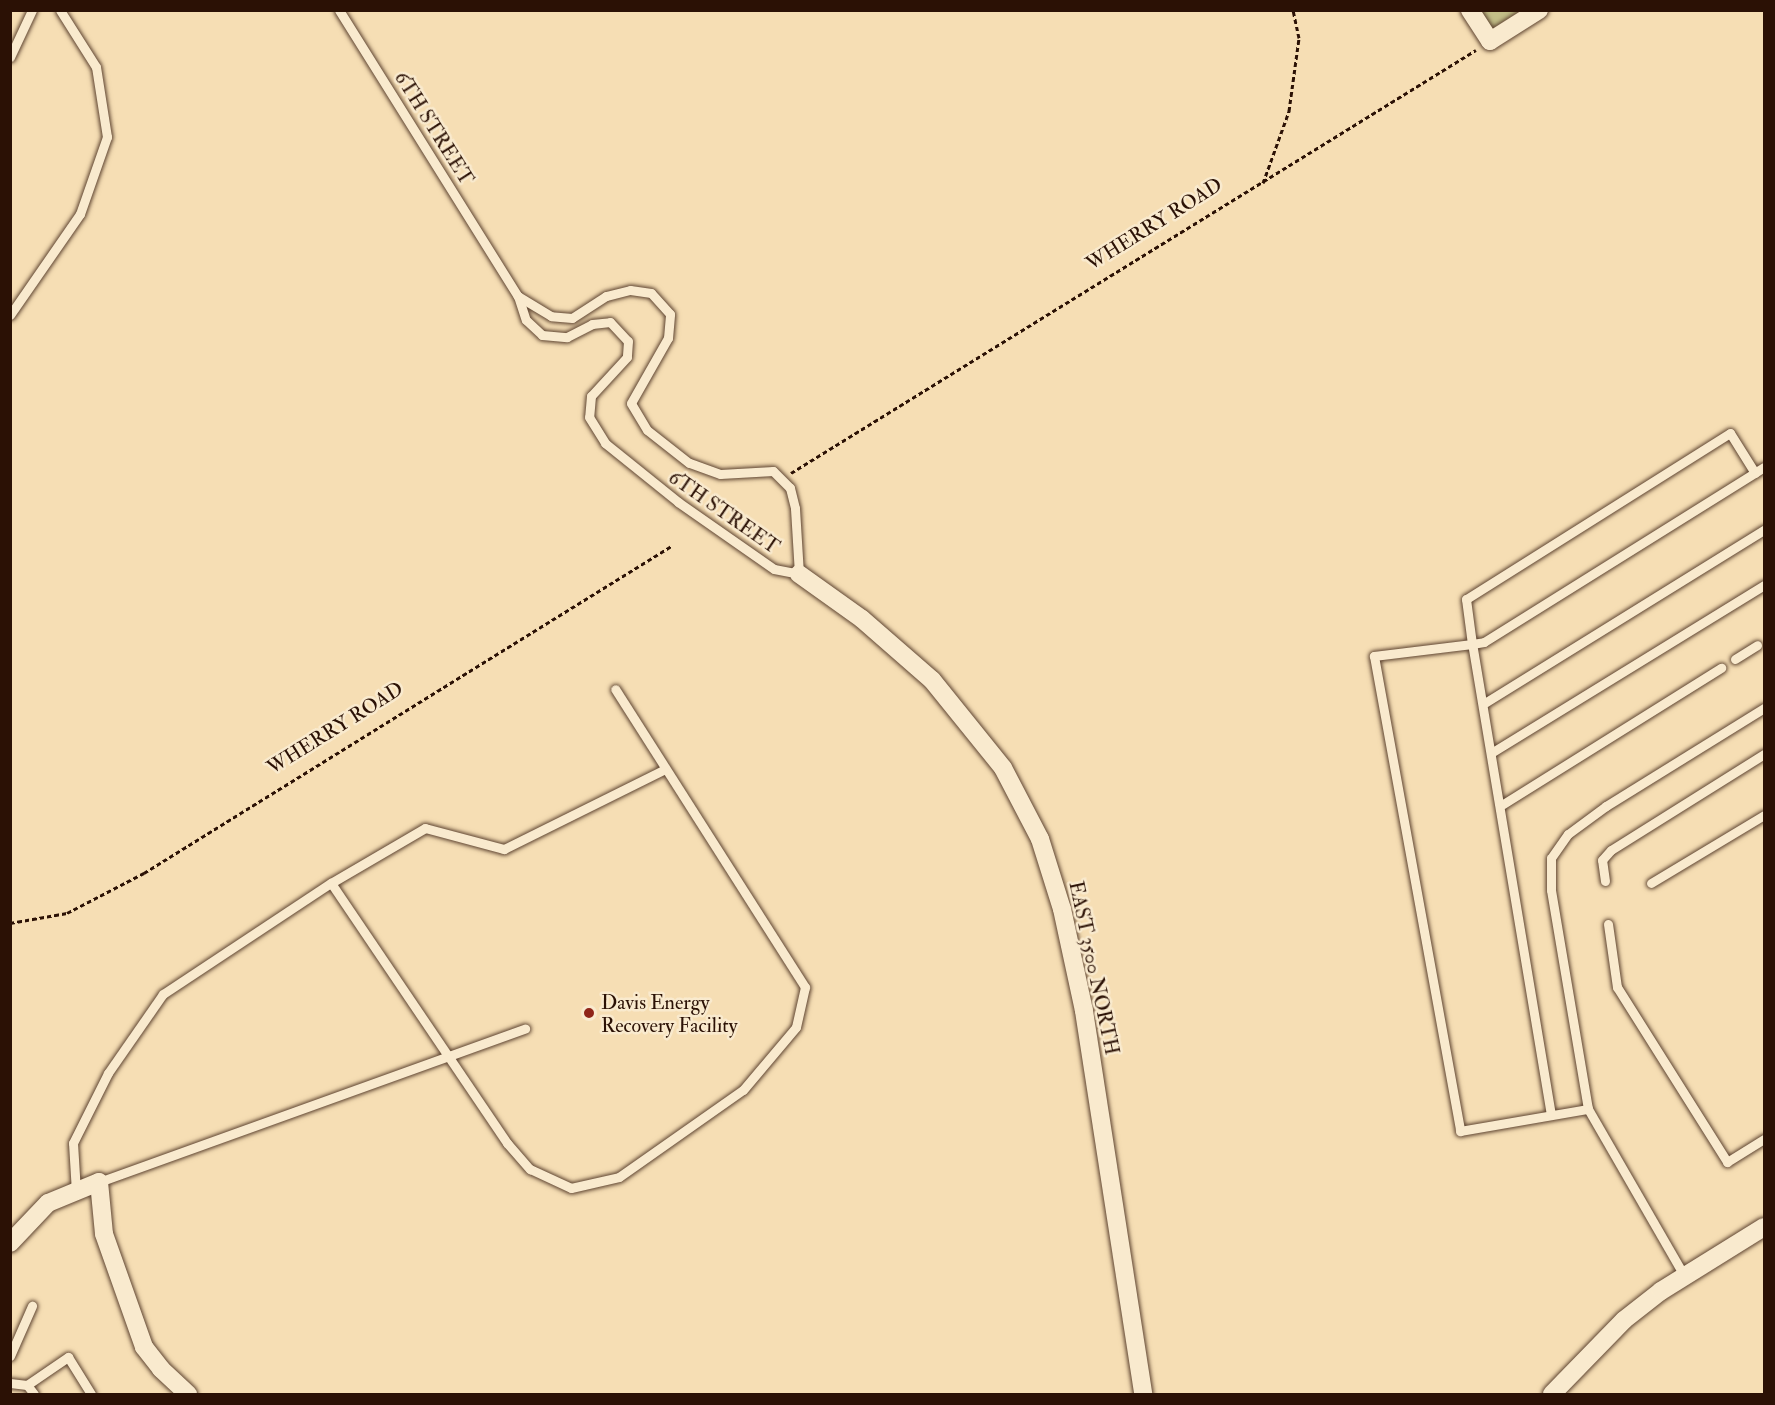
<!DOCTYPE html>
<style>
body{margin:0}
#map{position:relative;width:1775px;height:1405px;overflow:hidden;background:#f6deb4;font-family:"IM FELL Double Pica",serif}
div>[style]{position:absolute}
.green>*{inset:0;background:#c3bf88}
.path>*{height:3px;margin-top:-1.5px;transform-origin:0;background:repeating-linear-gradient(90deg,#2b1105 0 4.5px,transparent 0 7.5px)}
.roads{filter:drop-shadow(0 0 2px #5e4431) drop-shadow(0 0 2px #5e4431)}
.service>*{height:9px;margin:-4.5px;padding:0 4.5px;transform-origin:4.5px;border-radius:4.5px;background:#f9eace}
.minor>*{height:18px;margin:-9px;padding:0 9px;transform-origin:9px;border-radius:9px;background:#f9eace}
.dots>*{width:16px;height:16px;translate:-50% -50%;box-sizing:border-box;border:3px solid #f9eace;border-radius:50%}
span{translate:-50% -50%;white-space:nowrap;text-align:center;line-height:1.15;-webkit-text-stroke:5px #f9eace;paint-order:stroke}
.street-label{font-size:20px;color:#2b1105}
.poi-label{font-size:20px;color:#2b1105}
.left{translate:0 -50%;text-align:left}
.frame{position:absolute;inset:0;border:12px solid #2b1105;pointer-events:none}
</style>
<div id="map">
<div class="green">
<div style="clip-path:polygon(1478px 11px,1520px 11px,1490px 30px)"></div>
</div>
<div class="path">
<div style="left:1263px;top:183px;width:77px;rotate:-70.1deg"></div>
<div style="left:1289px;top:111px;width:74px;rotate:-82.2deg"></div>
<div style="left:1299px;top:38px;width:29px;rotate:-102deg"></div>
<div style="left:791px;top:473px;width:805px;rotate:-31.7deg"></div>
<div style="left:10px;top:923px;width:58px;rotate:-10deg"></div>
<div style="left:67px;top:913px;width:87px;rotate:-27.5deg"></div>
<div style="left:144px;top:873px;width:622px;rotate:-31.8deg"></div>
</div>
<div class="roads">
<div class="service">
<div style="left:339px;top:10px;width:337px;rotate:58deg"></div>
<div style="left:518px;top:296px;width:25px;rotate:72deg"></div>
<div style="left:526px;top:320px;width:22px;rotate:43deg"></div>
<div style="left:542px;top:335px;width:25px;rotate:5deg"></div>
<div style="left:567px;top:337px;width:28px;rotate:-27deg"></div>
<div style="left:592px;top:324px;width:18px;rotate:-6deg"></div>
<div style="left:610px;top:322px;width:26px;rotate:47deg"></div>
<div style="left:628px;top:341px;width:16px;rotate:94deg"></div>
<div style="left:627px;top:357px;width:53px;rotate:132.7deg"></div>
<div style="left:591px;top:396px;width:21px;rotate:95deg"></div>
<div style="left:589px;top:417px;width:31px;rotate:58deg"></div>
<div style="left:605px;top:443px;width:94px;rotate:38.9deg"></div>
<div style="left:678px;top:502px;width:117px;rotate:34.9deg"></div>
<div style="left:774px;top:569px;width:25px;rotate:11deg"></div>
<div style="left:799px;top:574px;width:66px;rotate:-93.5deg"></div>
<div style="left:795px;top:508px;width:21px;rotate:-104deg"></div>
<div style="left:790px;top:488px;width:24px;rotate:-135deg"></div>
<div style="left:773px;top:471px;width:53px;rotate:176.8deg"></div>
<div style="left:720px;top:474px;width:33px;rotate:-160deg"></div>
<div style="left:689px;top:463px;width:53px;rotate:-141.8deg"></div>
<div style="left:647px;top:430px;width:31px;rotate:-121deg"></div>
<div style="left:631px;top:403px;width:75px;rotate:-60.4deg"></div>
<div style="left:668px;top:338px;width:24px;rotate:-85deg"></div>
<div style="left:670px;top:314px;width:28px;rotate:-132deg"></div>
<div style="left:651px;top:293px;width:21px;rotate:-172deg"></div>
<div style="left:630px;top:290px;width:25px;rotate:166deg"></div>
<div style="left:606px;top:296px;width:40px;rotate:147.1deg"></div>
<div style="left:572px;top:318px;width:21px;rotate:-175deg"></div>
<div style="left:551px;top:316px;width:39px;rotate:-149deg"></div>
<div style="left:10px;top:57px;width:52px;rotate:-64.9deg"></div>
<div style="left:10px;top:315px;width:123px;rotate:-55.3deg"></div>
<div style="left:80px;top:214px;width:82px;rotate:-70.7deg"></div>
<div style="left:107px;top:137px;width:71px;rotate:-98.9deg"></div>
<div style="left:96px;top:67px;width:67px;rotate:-122.3deg"></div>
<div style="left:1755px;top:473px;width:47px;rotate:-122deg"></div>
<div style="left:1730px;top:433px;width:312px;rotate:147.8deg"></div>
<div style="left:1466px;top:599px;width:45px;rotate:82.4deg"></div>
<div style="left:1472px;top:644px;width:12px;rotate:-9deg"></div>
<div style="left:1484px;top:642px;width:330px;rotate:-32deg"></div>
<div style="left:1735px;top:659px;width:26px;rotate:-32deg"></div>
<div style="left:1483px;top:704px;width:331px;rotate:-31.8deg"></div>
<div style="left:1491px;top:753px;width:321px;rotate:-31.6deg"></div>
<div style="left:1500px;top:806px;width:261px;rotate:-32deg"></div>
<div style="left:1605px;top:881px;width:21px;rotate:-98deg"></div>
<div style="left:1602px;top:860px;width:13px;rotate:-48deg"></div>
<div style="left:1611px;top:850px;width:181px;rotate:-32.1deg"></div>
<div style="left:331px;top:883px;width:314px;rotate:55.9deg"></div>
<div style="left:507px;top:1143px;width:35px;rotate:49deg"></div>
<div style="left:530px;top:1169px;width:45px;rotate:24.9deg"></div>
<div style="left:571px;top:1188px;width:49px;rotate:-12.9deg"></div>
<div style="left:619px;top:1177px;width:151px;rotate:-35.1deg"></div>
<div style="left:743px;top:1090px;width:82px;rotate:-49.9deg"></div>
<div style="left:796px;top:1027px;width:41px;rotate:-77.3deg"></div>
<div style="left:805px;top:987px;width:353px;rotate:-122.5deg"></div>
<div style="left:1651px;top:883px;width:132px;rotate:-31deg"></div>
<div style="left:1608px;top:924px;width:64px;rotate:81.9deg"></div>
<div style="left:1617px;top:987px;width:207px;rotate:57.8deg"></div>
<div style="left:1727px;top:1162px;width:44px;rotate:-31.9deg"></div>
<div style="left:1588px;top:1109px;width:222px;rotate:-99.6deg"></div>
<div style="left:1551px;top:890px;width:32px;rotate:-90deg"></div>
<div style="left:1551px;top:858px;width:29px;rotate:-55deg"></div>
<div style="left:1568px;top:834px;width:47px;rotate:-36.4deg"></div>
<div style="left:1606px;top:806px;width:186px;rotate:-31.8deg"></div>
<div style="left:1551px;top:1115px;width:478px;rotate:-99.5deg"></div>
<div style="left:1472px;top:644px;width:99px;rotate:173deg"></div>
<div style="left:1374px;top:656px;width:483px;rotate:79.7deg"></div>
<div style="left:1460px;top:1131px;width:130px;rotate:-9.8deg"></div>
<div style="left:1588px;top:1109px;width:194px;rotate:60deg"></div>
<div style="left:99px;top:1182px;width:453px;rotate:-19.8deg"></div>
<div style="left:76px;top:1192px;width:49px;rotate:-93.5deg"></div>
<div style="left:73px;top:1143px;width:78px;rotate:-63.4deg"></div>
<div style="left:108px;top:1073px;width:96px;rotate:-55.2deg"></div>
<div style="left:163px;top:994px;width:201px;rotate:-33.5deg"></div>
<div style="left:331px;top:883px;width:109px;rotate:-30.3deg"></div>
<div style="left:425px;top:828px;width:82px;rotate:14.9deg"></div>
<div style="left:504px;top:849px;width:180px;rotate:-26.4deg"></div>
<div style="left:10px;top:1356px;width:55px;rotate:-66.3deg"></div>
<div style="left:10px;top:1383px;width:17px;rotate:7deg"></div>
<div style="left:34px;top:1394px;width:11px;rotate:-128deg"></div>
<div style="left:27px;top:1385px;width:50px;rotate:-34.3deg"></div>
<div style="left:68px;top:1357px;width:44px;rotate:58.1deg"></div>
</div>
<div class="minor">
<div style="left:1470px;top:10px;width:37px;rotate:57deg"></div>
<div style="left:1490px;top:41px;width:58px;rotate:-32.3deg"></div>
<div style="left:799px;top:574px;width:77px;rotate:35.5deg"></div>
<div style="left:862px;top:619px;width:93px;rotate:41.1deg"></div>
<div style="left:932px;top:680px;width:113px;rotate:51.1deg"></div>
<div style="left:1003px;top:768px;width:80px;rotate:62.5deg"></div>
<div style="left:1040px;top:839px;width:73px;rotate:72.6deg"></div>
<div style="left:1062px;top:909px;width:104px;rotate:77.8deg"></div>
<div style="left:1084px;top:1011px;width:388px;rotate:81.2deg"></div>
<div style="left:10px;top:1243px;width:55px;rotate:-46.5deg"></div>
<div style="left:48px;top:1203px;width:55px;rotate:-22.4deg"></div>
<div style="left:99px;top:1182px;width:52px;rotate:84.5deg"></div>
<div style="left:104px;top:1234px;width:120px;rotate:70.5deg"></div>
<div style="left:144px;top:1347px;width:28px;rotate:52deg"></div>
<div style="left:161px;top:1369px;width:37px;rotate:43deg"></div>
<div style="left:1552px;top:1394px;width:103px;rotate:-45.8deg"></div>
<div style="left:1624px;top:1320px;width:47px;rotate:-38.1deg"></div>
<div style="left:1661px;top:1291px;width:121px;rotate:-31.9deg"></div>
</div>
</div>
<div class="dots">
<div style="left:589px;top:1013px;background:#8f2418"></div>
</div>
<div class="street-label">
<span style="left:434px;top:128px;rotate:58deg">6TH STREET</span>
<span style="left:1154px;top:224px;rotate:-32deg">WHERRY ROAD</span>
<span style="left:724px;top:512px;rotate:35deg">6TH STREET</span>
<span style="left:335px;top:728px;rotate:-32deg">WHERRY ROAD</span>
<span style="left:1094px;top:968px;rotate:78deg">EAST 3500 NORTH</span>
</div>
<div class="poi-label">
<span class="left" style="left:601px;top:1014px">Davis Energy<br>Recovery Facility</span>
</div>
<div class="frame"></div>
</div>
